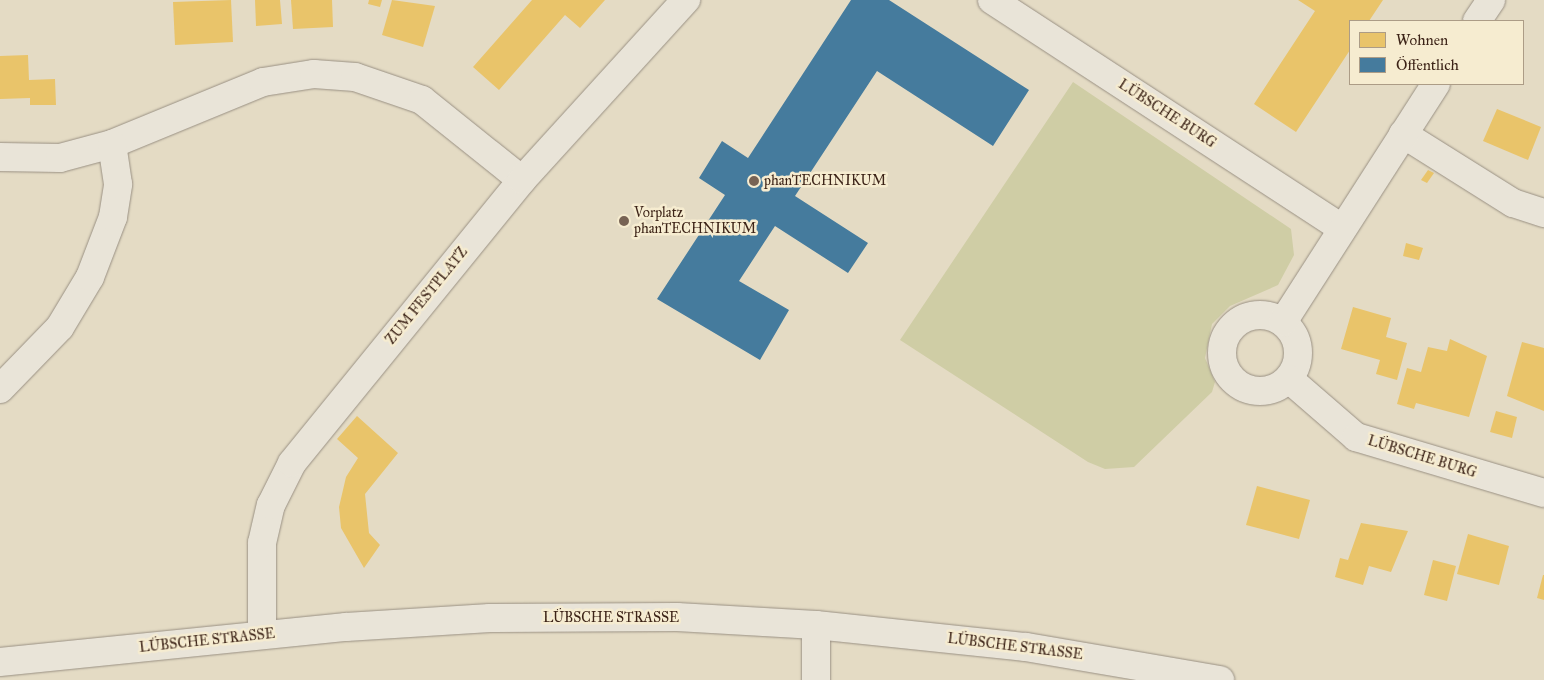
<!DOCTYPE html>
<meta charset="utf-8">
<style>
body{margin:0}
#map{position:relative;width:1544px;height:680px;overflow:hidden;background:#e4dbc4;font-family:"IM FELL Great Primer",serif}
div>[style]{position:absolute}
.green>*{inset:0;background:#cfcda5}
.homes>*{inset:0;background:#e9c46a}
.public>*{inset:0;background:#457b9d}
.roads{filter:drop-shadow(0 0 1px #999083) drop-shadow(0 0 1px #999083)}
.minor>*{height:28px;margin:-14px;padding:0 14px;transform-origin:14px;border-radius:14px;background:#e9e4d8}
.minor>.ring{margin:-14px;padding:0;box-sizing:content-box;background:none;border:28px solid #e9e4d8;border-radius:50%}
.dots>*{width:14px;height:14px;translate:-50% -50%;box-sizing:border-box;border:2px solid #f6ecd0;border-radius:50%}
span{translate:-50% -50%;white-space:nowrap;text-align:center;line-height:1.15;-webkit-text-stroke:5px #f6ecd0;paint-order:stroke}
.street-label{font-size:14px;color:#3c2317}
.poi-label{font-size:14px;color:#3c2317}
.left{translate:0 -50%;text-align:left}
.legend{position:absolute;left:1349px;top:20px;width:175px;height:65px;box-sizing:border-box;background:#f6ecd0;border:1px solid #ac9c86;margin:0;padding:6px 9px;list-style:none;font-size:15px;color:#3c2317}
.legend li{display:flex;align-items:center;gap:10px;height:25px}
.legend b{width:25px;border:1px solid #ac9c86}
</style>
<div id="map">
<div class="green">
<div style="clip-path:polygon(1073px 82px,1291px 229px,1294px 255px,1278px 285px,1230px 306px,1212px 324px,1205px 358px,1215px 382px,1212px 392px,1134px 467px,1105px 469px,1088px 462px,900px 340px)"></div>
</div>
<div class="homes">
<div style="clip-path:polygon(231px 0,233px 42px,175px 45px,173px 2px)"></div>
<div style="clip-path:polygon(255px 0,280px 0,282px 24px,256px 26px)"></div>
<div style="clip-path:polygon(291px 0,332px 0,333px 27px,293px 29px)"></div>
<div style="clip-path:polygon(369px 0,382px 0,380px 7px,368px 4px)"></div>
<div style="clip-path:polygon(392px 0,435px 6px,423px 47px,382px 35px)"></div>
<div style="clip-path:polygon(532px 0,605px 0,580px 28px,565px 15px,499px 90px,473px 67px)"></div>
<div style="clip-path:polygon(1298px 0,1383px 0,1369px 21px,1350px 21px,1350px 50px,1296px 132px,1254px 104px,1315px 11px)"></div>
<div style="clip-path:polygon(28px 55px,29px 80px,55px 79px,56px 105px,30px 105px,30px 98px,0 99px,0 56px)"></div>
<div style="clip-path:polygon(1497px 109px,1541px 127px,1528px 160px,1483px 141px)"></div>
<div style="clip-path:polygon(1428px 170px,1434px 173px,1427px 183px,1421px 180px)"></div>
<div style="clip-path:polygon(1406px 243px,1423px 248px,1419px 260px,1403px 256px)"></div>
<div style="clip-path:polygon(1353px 307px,1391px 318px,1386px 337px,1407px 343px,1397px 380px,1376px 374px,1380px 360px,1341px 349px)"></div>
<div style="clip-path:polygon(1450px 339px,1487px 356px,1469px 417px,1416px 403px,1414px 409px,1397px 404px,1407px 368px,1421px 372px,1428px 347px,1447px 351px)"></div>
<div style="clip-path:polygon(1522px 342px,1544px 348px,1544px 411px,1507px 396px)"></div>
<div style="clip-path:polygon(1496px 411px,1517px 417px,1512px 438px,1490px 432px)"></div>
<div style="clip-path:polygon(357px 416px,398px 453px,365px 494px,369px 533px,380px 545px,364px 568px,341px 528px,339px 507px,346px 477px,358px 458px,337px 439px)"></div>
<div style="clip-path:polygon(1257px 486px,1310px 500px,1299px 539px,1246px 525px)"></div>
<div style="clip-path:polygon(1361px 523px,1408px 531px,1391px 572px,1369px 566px,1363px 585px,1335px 577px,1340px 558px,1348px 560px)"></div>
<div style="clip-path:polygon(1468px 534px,1509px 546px,1499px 585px,1457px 574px)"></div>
<div style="clip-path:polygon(1433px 560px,1456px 566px,1447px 601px,1424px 595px)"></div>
<div style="clip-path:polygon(1543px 575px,1544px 575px,1544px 600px,1537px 598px)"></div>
</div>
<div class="public">
<div style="clip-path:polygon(851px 0,889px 0,1029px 90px,993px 146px,877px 71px,795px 196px,868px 243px,848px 273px,775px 226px,739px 281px,789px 310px,760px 360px,657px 299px,725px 195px,699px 178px,722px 141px,748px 158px)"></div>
</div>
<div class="roads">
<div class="minor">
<div style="left:992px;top:0;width:418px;rotate:33.1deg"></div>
<div style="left:1477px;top:21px;width:25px;rotate:-56deg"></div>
<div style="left:1403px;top:134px;width:130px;rotate:32.1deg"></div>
<div style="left:1513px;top:203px;width:33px;rotate:18deg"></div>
<div style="left:0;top:157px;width:60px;rotate:1deg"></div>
<div style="left:60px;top:158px;width:54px;rotate:-15.1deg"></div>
<div style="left:112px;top:144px;width:163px;rotate:-22.3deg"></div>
<div style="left:263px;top:82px;width:52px;rotate:-8.9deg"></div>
<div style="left:314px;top:74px;width:41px;rotate:4.2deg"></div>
<div style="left:355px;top:77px;width:71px;rotate:18.9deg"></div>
<div style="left:422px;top:100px;width:128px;rotate:38.7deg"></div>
<div class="ring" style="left:1222px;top:315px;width:48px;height:48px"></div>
<div style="left:1283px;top:322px;width:283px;rotate:-57.3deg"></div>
<div style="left:1289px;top:379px;width:89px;rotate:40.9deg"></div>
<div style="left:1356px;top:437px;width:196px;rotate:16.6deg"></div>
<div style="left:0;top:389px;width:86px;rotate:-45.9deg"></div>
<div style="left:60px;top:327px;width:58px;rotate:-59deg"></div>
<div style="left:90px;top:277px;width:64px;rotate:-69deg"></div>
<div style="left:113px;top:217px;width:33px;rotate:-81deg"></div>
<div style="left:118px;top:184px;width:40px;rotate:-98.5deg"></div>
<div style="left:262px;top:635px;width:92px;rotate:-90deg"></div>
<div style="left:262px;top:543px;width:39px;rotate:-77deg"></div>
<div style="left:271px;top:505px;width:47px;rotate:-63.4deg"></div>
<div style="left:292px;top:463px;width:365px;rotate:-50.9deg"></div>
<div style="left:522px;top:180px;width:244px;rotate:-47.7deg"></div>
<div style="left:0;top:662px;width:348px;rotate:-5.8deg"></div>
<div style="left:346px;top:627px;width:144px;rotate:-3.6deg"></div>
<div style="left:490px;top:618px;width:187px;rotate:-0.3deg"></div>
<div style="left:677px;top:617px;width:139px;rotate:3.3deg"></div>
<div style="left:816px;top:625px;width:211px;rotate:6deg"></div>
<div style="left:1026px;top:647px;width:197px;rotate:9.7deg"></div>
<div style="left:816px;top:680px;width:55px;rotate:-90deg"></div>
</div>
</div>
<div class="dots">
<div style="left:754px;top:181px;background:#776354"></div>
<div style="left:624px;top:221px;background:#776354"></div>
</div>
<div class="street-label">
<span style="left:1167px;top:114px;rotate:33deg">LÜBSCHE BURG</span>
<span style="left:427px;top:296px;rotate:-51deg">ZUM FESTPLATZ</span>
<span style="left:1422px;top:457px;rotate:17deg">LÜBSCHE BURG</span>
<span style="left:611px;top:618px">LÜBSCHE STRASSE</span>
<span style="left:207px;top:641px;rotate:-6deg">LÜBSCHE STRASSE</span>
<span style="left:1015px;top:647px;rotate:7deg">LÜBSCHE STRASSE</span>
</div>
<div class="poi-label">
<span class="left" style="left:764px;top:181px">phanTECHNIKUM</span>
<span class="left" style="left:634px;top:221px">Vorplatz<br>phanTECHNIKUM</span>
</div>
<ul class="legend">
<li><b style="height:14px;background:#e9c46a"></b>Wohnen</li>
<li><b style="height:14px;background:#457b9d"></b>Öffentlich</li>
</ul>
</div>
